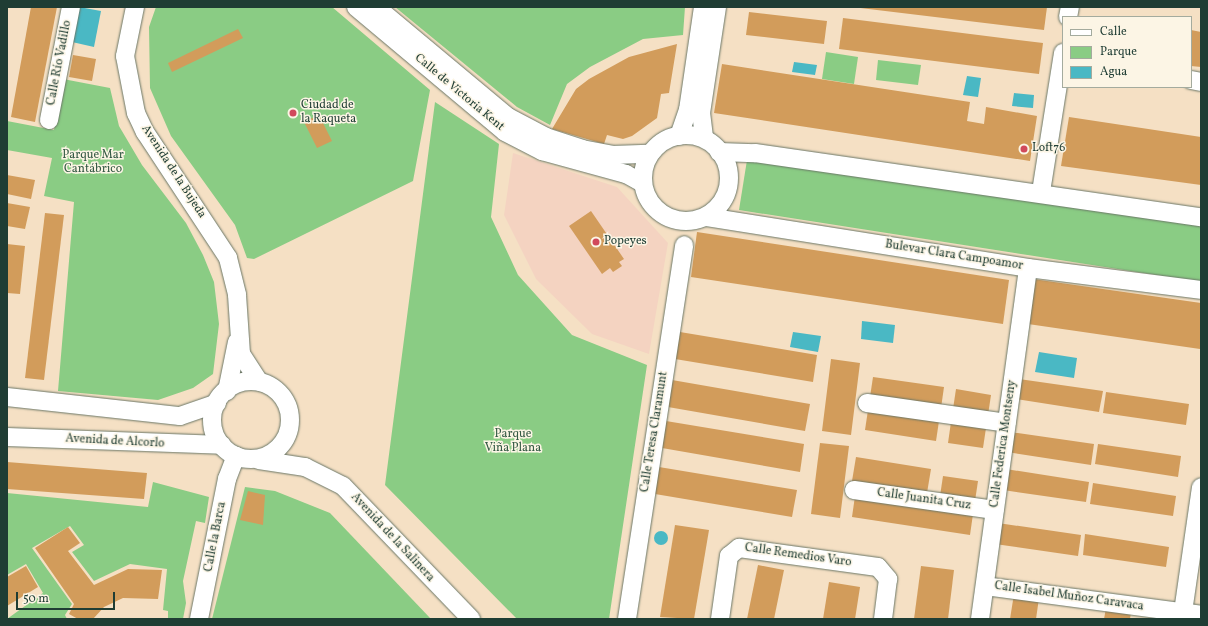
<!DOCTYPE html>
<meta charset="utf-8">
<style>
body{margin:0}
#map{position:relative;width:1208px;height:626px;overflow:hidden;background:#f5e0c4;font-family:Vollkorn,serif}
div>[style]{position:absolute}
.built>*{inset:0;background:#f4d3c1}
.green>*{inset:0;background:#8acc84}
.water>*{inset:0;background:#4ab8c4}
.round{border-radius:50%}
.building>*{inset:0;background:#d29c5b}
.roads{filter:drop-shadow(0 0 1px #6a7666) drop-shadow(0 0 1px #6a7666)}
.minor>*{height:18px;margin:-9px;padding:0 9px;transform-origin:9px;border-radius:9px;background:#fff}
.minor>.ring{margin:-9px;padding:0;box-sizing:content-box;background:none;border:18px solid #fff;border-radius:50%}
.dots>*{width:11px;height:11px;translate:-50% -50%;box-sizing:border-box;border:2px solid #fcf5e5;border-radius:50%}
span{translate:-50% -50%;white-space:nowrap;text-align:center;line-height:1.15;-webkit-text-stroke:3px #fcf5e5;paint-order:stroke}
.street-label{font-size:12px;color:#1f3d34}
.poi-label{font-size:12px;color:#1f3d34}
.left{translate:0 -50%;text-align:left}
.park-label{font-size:12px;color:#345a44}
.frame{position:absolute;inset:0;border:8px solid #1f3d34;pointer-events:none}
.legend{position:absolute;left:1062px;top:16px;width:130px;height:72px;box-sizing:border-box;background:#fcf5e5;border:1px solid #a4ab9e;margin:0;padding:5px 7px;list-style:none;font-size:12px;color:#1f3d34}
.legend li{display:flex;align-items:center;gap:8px;height:20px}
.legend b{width:20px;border:1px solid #a4ab9e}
.scale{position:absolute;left:16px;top:592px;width:99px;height:18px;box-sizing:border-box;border:2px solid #1f3d34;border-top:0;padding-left:5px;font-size:12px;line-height:14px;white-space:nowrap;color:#1f3d34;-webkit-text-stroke:3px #fcf5e5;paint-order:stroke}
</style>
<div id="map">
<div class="built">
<div style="clip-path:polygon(513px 153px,617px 187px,668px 243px,649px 354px,592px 334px,536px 279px,504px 215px)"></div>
</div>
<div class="green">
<div style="clip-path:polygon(156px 7px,332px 7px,430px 90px,413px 181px,254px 259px,247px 258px,235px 225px,171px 136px,150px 88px,149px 27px)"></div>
<div style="clip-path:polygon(395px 7px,685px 7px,683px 35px,643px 39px,590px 67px,567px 84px,550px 125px,517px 107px)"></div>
<div style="clip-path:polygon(826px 52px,858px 57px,854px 84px,822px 79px)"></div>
<div style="clip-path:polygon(878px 60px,921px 65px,918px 85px,876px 80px)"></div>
<div style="clip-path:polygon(63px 79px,110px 88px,119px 126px,142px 165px,186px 223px,203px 255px,214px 282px,219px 324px,213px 374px,193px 388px,158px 400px,58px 391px,74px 202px,44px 196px,52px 158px,7px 150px,7px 121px,54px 130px)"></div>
<div style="clip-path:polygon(435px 102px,499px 144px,491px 217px,518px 275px,572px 335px,647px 365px,609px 619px,517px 619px,385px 485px)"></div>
<div style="clip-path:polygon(747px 160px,1201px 225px,1201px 282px,739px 210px)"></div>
<div style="clip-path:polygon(153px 482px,209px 497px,205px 523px,196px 521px,183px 581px,186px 603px,183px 619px,168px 619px,168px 611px,163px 610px,167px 569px,130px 564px,94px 581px,72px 552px,84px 545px,70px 526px,32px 548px,72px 604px,65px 615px,67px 619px,7px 619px,43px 593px,26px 564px,7px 575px,7px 493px,148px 507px)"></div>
<div style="clip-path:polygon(245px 487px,275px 491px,330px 513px,431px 619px,212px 619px)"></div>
</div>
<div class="water">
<div style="clip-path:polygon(79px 7px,101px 11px,94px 47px,72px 42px)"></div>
<div style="clip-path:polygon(794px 62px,817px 65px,815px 75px,792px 72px)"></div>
<div style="clip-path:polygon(967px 76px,981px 78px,978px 97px,963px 95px)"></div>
<div style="clip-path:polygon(1014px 93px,1034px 95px,1033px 108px,1012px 106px)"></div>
<div style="clip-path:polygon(862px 321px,895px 325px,893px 343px,861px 339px)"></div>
<div style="clip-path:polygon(793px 332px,821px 336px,818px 352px,790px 347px)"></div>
<div style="clip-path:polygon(1039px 352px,1077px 358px,1074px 378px,1035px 372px)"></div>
<div class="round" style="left:654px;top:531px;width:14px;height:14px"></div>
</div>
<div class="building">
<div style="clip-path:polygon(31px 7px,57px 7px,35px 122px,11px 117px)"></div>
<div style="clip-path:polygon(852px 7px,1047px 7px,1044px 30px)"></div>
<div style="clip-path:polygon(749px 12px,827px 21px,824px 44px,746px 35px)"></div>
<div style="clip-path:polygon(843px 18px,1043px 43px,1039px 74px,839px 49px)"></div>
<div style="clip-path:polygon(238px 29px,243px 38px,172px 72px,168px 63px)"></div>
<div style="clip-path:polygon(1191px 30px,1201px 32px,1201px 67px,1191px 66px)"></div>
<div style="clip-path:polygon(677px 44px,669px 93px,661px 94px,657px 118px,632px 136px,623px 139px,607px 135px,604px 144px,552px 129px,576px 89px,589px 79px,629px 57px)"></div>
<div style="clip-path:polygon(73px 55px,96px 59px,92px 81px,69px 77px)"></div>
<div style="clip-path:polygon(722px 64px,970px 102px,967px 121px,984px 124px,986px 107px,1037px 116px,1030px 161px,714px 113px)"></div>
<div style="clip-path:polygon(319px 115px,332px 141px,317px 148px,304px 122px)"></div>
<div style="clip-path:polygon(1069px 117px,1201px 137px,1201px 185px,1061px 166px)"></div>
<div style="clip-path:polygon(7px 175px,35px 180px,31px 199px,7px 194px)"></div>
<div style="clip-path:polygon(7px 203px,30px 207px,25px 229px,7px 226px)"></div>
<div style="clip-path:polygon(591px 211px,624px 259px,619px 262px,622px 266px,613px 272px,610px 268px,602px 274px,569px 226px)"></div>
<div style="clip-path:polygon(45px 213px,64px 215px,44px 380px,25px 378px)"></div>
<div style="clip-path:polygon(697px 232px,1009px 280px,1003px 324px,691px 277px)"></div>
<div style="clip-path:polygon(7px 244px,25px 246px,20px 294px,7px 293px)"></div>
<div style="clip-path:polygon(1033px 279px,1201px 303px,1200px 349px,1028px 324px)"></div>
<div style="clip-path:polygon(680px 332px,817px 355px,813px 382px,675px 359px)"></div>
<div style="clip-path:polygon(831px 359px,860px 363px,851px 435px,822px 431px)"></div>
<div style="clip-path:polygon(873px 377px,944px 387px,941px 408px,870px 397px)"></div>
<div style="clip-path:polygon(1019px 379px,1103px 391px,1099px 412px,1016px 399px)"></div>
<div style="clip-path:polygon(672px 380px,810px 404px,805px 431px,668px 407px)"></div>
<div style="clip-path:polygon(956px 389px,991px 395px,988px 415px,953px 409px)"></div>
<div style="clip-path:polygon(1106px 392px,1189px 404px,1186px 425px,1103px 413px)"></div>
<div style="clip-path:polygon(868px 410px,939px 421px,936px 441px,865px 430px)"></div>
<div style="clip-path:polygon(666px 421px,804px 444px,800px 472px,662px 448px)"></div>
<div style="clip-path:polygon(951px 422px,986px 428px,983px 448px,948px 443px)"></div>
<div style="clip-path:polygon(1010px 432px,1094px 444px,1091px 465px,1007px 452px)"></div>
<div style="clip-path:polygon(820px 443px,849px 446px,840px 518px,811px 514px)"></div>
<div style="clip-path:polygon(1098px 444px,1181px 456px,1178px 477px,1095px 464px)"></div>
<div style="clip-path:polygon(856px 457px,931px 469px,927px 493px,852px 481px)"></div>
<div style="clip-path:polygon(7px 462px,147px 473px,144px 499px,7px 489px)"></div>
<div style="clip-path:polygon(659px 467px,797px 490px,792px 517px,655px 494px)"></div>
<div style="clip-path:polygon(1006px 469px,1089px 482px,1086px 502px,1003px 490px)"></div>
<div style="clip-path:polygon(943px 476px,978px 481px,975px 501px,940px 496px)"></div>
<div style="clip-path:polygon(1093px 483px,1176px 496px,1173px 516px,1090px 504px)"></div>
<div style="clip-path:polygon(248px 491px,265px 495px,263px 525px,240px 520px)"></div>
<div style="clip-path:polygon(855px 496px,973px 514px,970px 535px,852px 517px)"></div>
<div style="clip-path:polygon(998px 523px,1081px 535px,1078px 556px,995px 544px)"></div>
<div style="clip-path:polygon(675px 525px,709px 530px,694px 619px,660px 617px)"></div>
<div style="clip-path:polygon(68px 527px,80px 543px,68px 551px,94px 585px,128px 569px,162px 570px,158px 599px,123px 598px,104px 607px,93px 619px,78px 619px,69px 614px,74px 604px,35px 548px)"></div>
<div style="clip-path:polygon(1085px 534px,1169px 547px,1166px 567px,1083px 555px)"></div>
<div style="clip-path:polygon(758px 565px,784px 570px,774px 619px,747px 619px)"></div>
<div style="clip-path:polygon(26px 566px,38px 587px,7px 606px,7px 577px)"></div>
<div style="clip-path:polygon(921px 566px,954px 570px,948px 619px,914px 619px)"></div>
<div style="clip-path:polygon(829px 582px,860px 587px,855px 619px,823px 619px)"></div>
<div style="clip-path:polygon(1014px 594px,1039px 598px,1036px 619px,1010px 619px)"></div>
<div style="clip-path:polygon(1106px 608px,1131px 612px,1130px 619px,1104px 619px)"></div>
</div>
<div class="roads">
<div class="minor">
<div style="left:135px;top:7px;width:50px;rotate:101.5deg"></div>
<div style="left:125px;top:56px;width:58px;rotate:79.1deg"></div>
<div style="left:136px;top:113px;width:21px;rotate:65deg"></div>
<div style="left:145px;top:132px;width:151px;rotate:56.6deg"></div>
<div style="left:228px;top:258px;width:38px;rotate:76deg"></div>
<div style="left:237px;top:295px;width:59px;rotate:86.1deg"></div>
<div style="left:241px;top:354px;width:33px;rotate:57deg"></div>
<div style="left:356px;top:7px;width:194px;rotate:40deg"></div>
<div style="left:505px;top:132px;width:42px;rotate:27.2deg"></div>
<div style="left:542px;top:151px;width:87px;rotate:15.3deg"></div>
<div style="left:626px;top:174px;width:18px;rotate:29deg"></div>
<div style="left:376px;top:7px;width:172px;rotate:39.8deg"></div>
<div style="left:508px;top:117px;width:43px;rotate:27.8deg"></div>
<div style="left:546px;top:137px;width:38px;rotate:18deg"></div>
<div style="left:582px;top:149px;width:31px;rotate:11deg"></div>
<div style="left:612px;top:155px;width:37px;rotate:-2deg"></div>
<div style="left:1068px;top:17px;width:10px;rotate:-79deg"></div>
<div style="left:1191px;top:80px;width:10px;rotate:11deg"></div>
<div style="left:49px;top:120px;width:115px;rotate:-79deg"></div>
<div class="ring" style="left:643px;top:135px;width:68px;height:68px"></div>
<div style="left:679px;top:136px;width:28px;rotate:-71deg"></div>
<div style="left:688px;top:110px;width:104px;rotate:-81.7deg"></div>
<div style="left:704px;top:137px;width:24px;rotate:-97deg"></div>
<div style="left:701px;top:113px;width:107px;rotate:-81.4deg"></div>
<div style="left:719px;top:152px;width:36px;rotate:2deg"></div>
<div style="left:755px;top:153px;width:451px;rotate:8.2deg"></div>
<div style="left:1041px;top:192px;width:141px;rotate:-81deg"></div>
<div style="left:707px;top:217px;width:325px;rotate:9deg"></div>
<div style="left:1028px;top:268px;width:174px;rotate:7.2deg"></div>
<div class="ring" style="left:212px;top:381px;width:60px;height:60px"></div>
<div style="left:227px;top:391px;width:50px;rotate:-78.5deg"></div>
<div style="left:7px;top:397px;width:174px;rotate:6.3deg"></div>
<div style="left:180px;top:416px;width:39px;rotate:-19deg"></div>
<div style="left:867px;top:403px;width:141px;rotate:8.1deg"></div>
<div style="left:7px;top:437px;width:215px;rotate:2.1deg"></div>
<div style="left:259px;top:460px;width:47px;rotate:8.7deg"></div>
<div style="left:305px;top:467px;width:42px;rotate:26.6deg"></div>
<div style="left:343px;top:486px;width:185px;rotate:46.1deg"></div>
<div style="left:854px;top:490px;width:142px;rotate:8.1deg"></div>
<div style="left:985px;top:586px;width:218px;rotate:7.6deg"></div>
<div style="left:199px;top:619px;width:143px;rotate:-78.7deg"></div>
<div style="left:227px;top:479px;width:25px;rotate:-69deg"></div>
<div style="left:627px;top:619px;width:378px;rotate:-81.3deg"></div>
<div style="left:720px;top:619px;width:64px;rotate:-81.9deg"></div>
<div style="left:729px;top:556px;width:13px;rotate:-39deg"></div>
<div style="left:739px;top:548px;width:140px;rotate:7.8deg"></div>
<div style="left:878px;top:567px;width:16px;rotate:50deg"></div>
<div style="left:888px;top:579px;width:40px;rotate:97.1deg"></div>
<div style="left:980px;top:619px;width:354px;rotate:-82.2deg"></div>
<div style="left:1182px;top:619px;width:133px;rotate:-81.8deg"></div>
</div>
</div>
<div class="dots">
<div style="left:293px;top:113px;background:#d1495b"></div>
<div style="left:1024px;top:149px;background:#d1495b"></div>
<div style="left:596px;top:242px;background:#d1495b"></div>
</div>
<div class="street-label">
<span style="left:60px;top:63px;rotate:-79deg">Calle Río Vadillo</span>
<span style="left:459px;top:93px;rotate:40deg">Calle de Victoria Kent</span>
<span style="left:173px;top:172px;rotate:57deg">Avenida de la Bujeda</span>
<span style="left:954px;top:256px;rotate:9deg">Bulevar Clara Campoamor</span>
<span style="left:655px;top:432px;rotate:-81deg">Calle Teresa Claramunt</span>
<span style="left:115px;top:442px;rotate:3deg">Avenida de Alcorlo</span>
<span style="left:1004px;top:444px;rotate:-82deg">Calle Federica Montseny</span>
<span style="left:924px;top:500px;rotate:8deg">Calle Juanita Cruz</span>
<span style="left:216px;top:537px;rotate:-79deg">Calle la Barca</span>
<span style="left:392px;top:538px;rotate:47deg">Avenida de la Salinera</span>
<span style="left:798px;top:556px;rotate:8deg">Calle Remedios Varo</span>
<span style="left:1069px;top:597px;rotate:8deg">Calle Isabel Muñoz Caravaca</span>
</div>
<div class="poi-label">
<span class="left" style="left:301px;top:113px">Ciudad de<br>la Raqueta</span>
<span class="left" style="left:1032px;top:149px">Loft76</span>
<span class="left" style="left:604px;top:242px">Popeyes</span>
</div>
<div class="park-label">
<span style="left:93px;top:163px">Parque Mar<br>Cantábrico</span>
<span style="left:513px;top:442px">Parque<br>Viña Plana</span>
</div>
<div class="frame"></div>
<ul class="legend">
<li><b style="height:5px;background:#fff"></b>Calle</li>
<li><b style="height:11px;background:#8acc84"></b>Parque</li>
<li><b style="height:11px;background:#4ab8c4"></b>Agua</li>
</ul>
<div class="scale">50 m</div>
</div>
